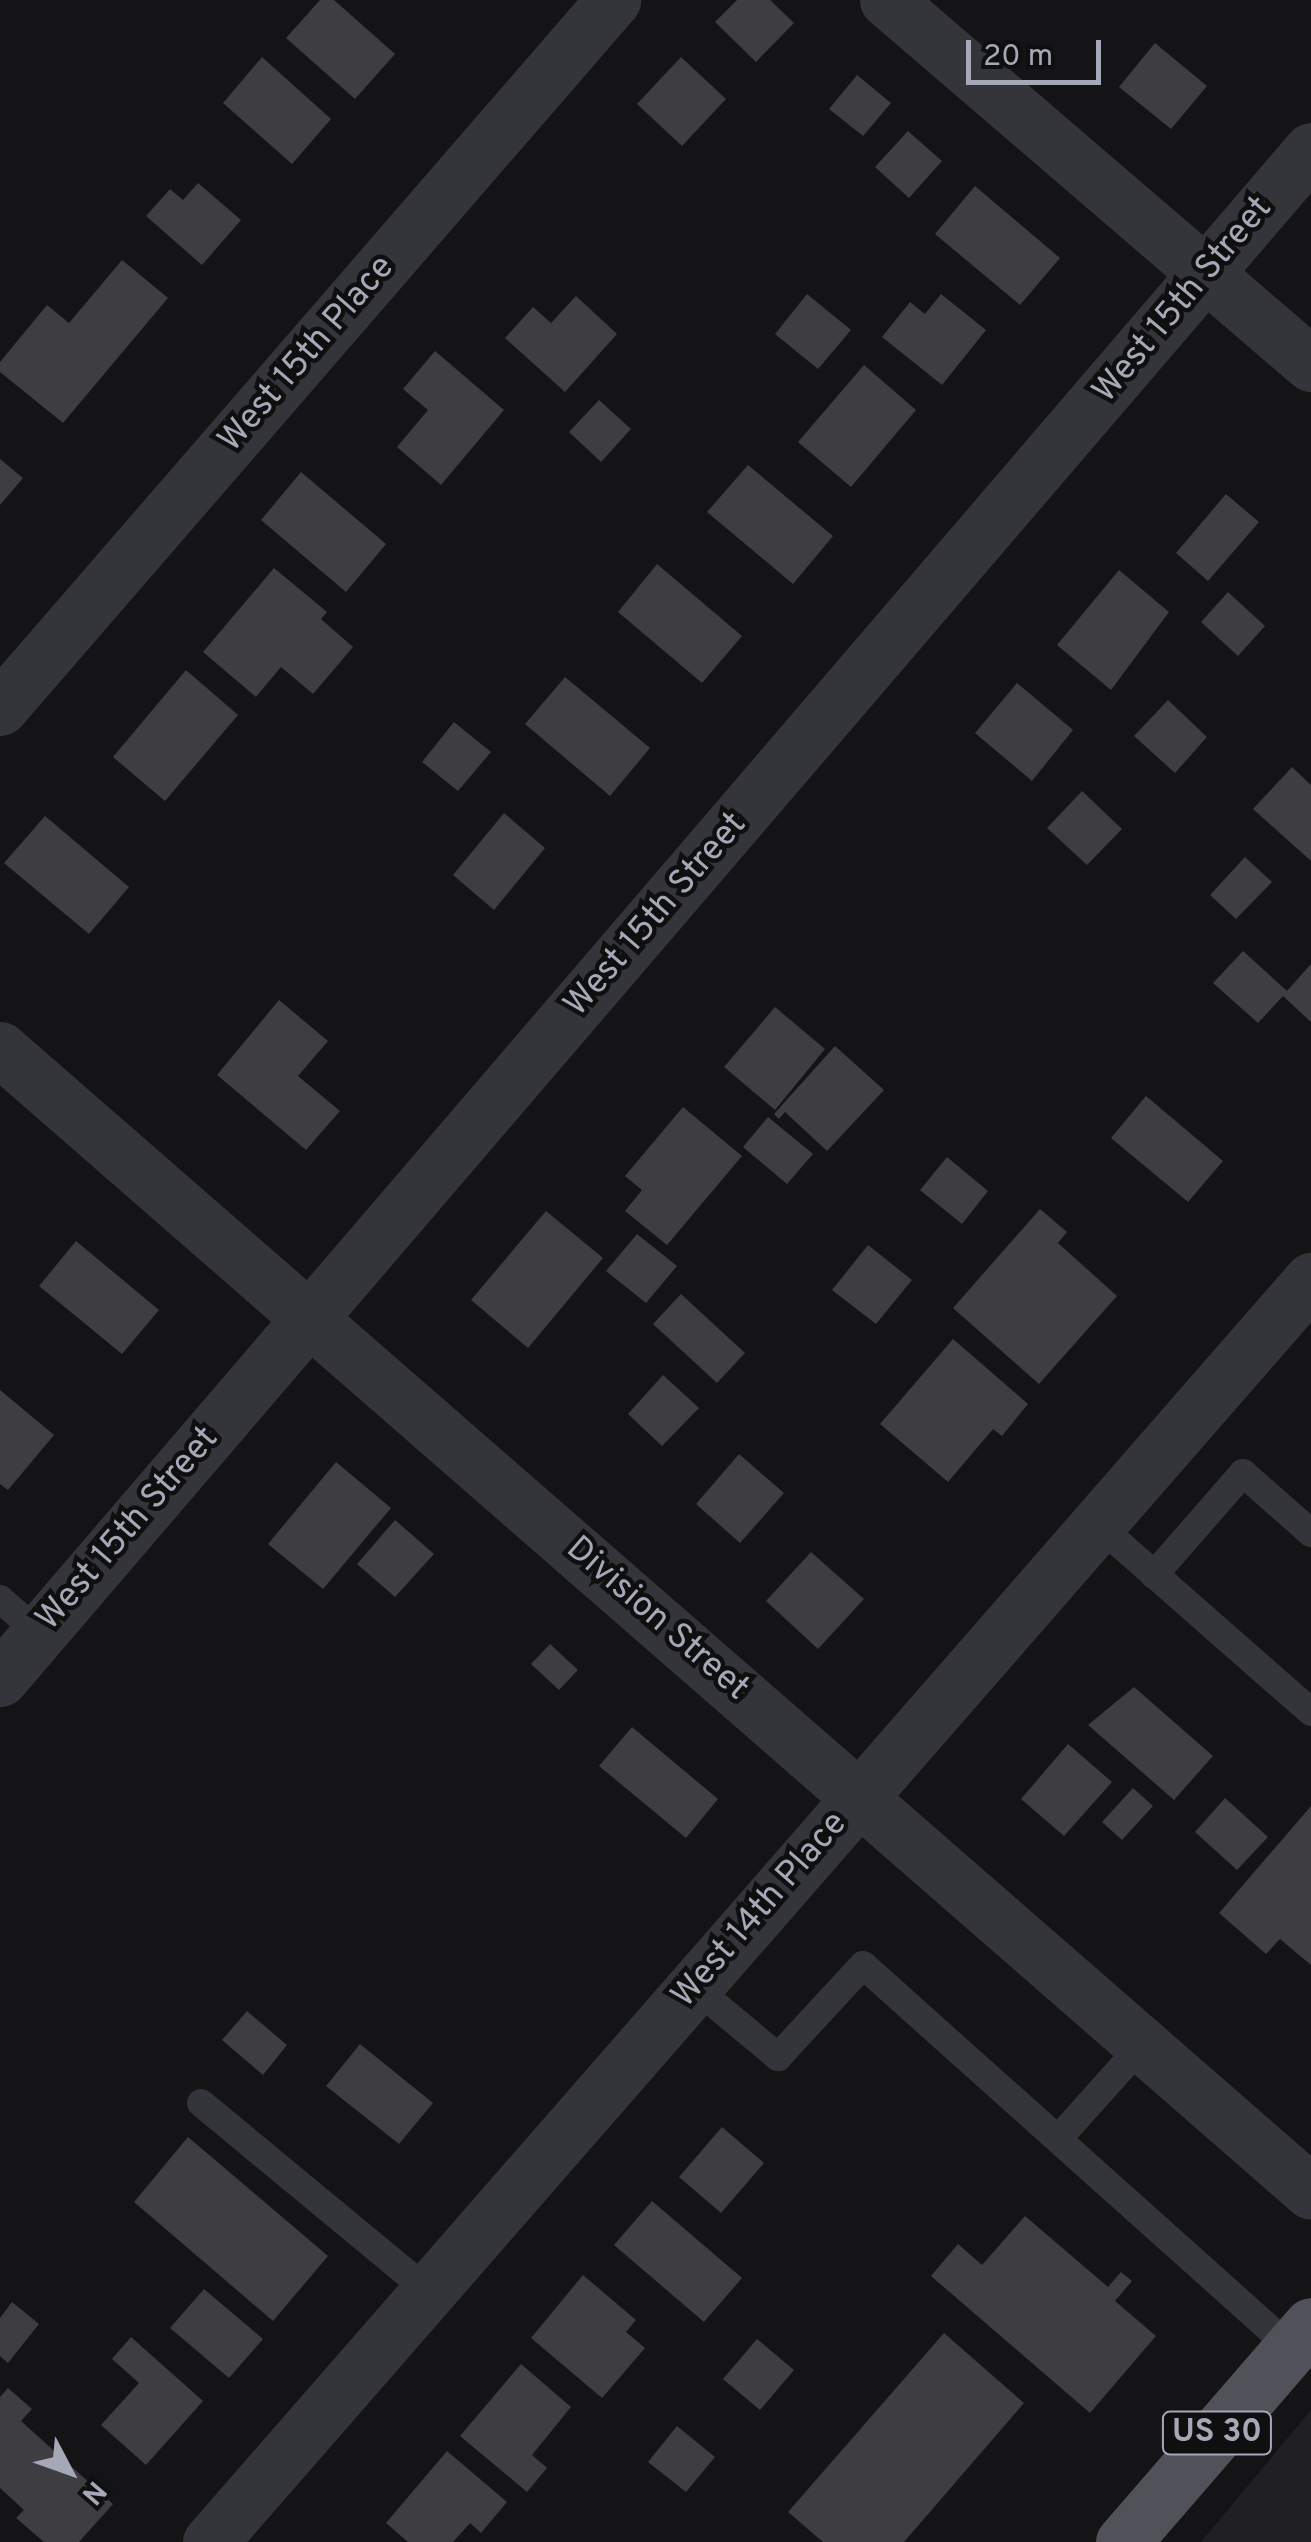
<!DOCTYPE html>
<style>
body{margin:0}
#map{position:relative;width:1311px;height:2542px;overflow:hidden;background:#141315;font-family:Overpass,sans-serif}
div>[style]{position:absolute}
.built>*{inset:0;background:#201f22}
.building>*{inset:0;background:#3e3d42}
.lane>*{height:28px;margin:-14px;padding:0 14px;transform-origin:14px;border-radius:14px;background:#34353a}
.street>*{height:55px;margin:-27.5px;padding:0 27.5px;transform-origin:27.5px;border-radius:27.5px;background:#34353a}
.primary>*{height:55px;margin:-27.5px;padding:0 27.5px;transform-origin:27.5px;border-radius:27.5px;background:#505159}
span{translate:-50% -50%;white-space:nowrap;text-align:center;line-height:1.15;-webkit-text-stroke:9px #0f0f10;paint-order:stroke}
.shield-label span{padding:2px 8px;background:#0f0f10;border:2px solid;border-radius:8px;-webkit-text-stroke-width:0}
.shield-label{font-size:32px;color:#a5a8b6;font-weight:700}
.street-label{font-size:35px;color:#a5a8b6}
.north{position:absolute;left:20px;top:2422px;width:100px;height:100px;-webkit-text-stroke:8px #0f0f10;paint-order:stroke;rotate:131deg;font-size:28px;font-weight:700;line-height:40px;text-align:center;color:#a5a8b6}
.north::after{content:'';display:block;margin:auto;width:35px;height:45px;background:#a5a8b6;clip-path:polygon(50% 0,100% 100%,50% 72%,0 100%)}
.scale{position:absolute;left:966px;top:40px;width:135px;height:45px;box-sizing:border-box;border:5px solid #a5a8b6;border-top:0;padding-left:12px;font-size:30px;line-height:35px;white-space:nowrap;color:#a5a8b6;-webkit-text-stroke:8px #0f0f10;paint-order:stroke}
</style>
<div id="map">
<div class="built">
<div style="clip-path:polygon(1311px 2410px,1311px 2542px,1201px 2542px)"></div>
</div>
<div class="building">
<div style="clip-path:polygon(320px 0,334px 0,395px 54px,355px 99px,286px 38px)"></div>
<div style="clip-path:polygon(737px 0,770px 0,794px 23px,756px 62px,715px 22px)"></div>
<div style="clip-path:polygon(1155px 43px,1207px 86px,1171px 129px,1119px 87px)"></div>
<div style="clip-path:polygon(262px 57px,331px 119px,292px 164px,223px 103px)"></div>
<div style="clip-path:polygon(681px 57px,726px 99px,682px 146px,637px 104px)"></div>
<div style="clip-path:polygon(857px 75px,891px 103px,863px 136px,829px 109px)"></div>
<div style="clip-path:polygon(908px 131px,942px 161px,909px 198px,875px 167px)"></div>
<div style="clip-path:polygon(198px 183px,241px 220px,202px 265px,146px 216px,170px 189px,183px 200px)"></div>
<div style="clip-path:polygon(975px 186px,1060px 258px,1020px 305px,935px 234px)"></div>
<div style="clip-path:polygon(122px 260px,168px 298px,63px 423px,0 372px,0 362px,47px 305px,69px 323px)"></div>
<div style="clip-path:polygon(807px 294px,851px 330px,818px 369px,775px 334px)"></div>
<div style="clip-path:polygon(941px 294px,986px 330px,942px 385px,882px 337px,910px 302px,925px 314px)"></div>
<div style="clip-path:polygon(576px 296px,617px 334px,565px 392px,505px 338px,533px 307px,551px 323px)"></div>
<div style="clip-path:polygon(435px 351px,504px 410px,441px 485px,397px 447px,428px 410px,403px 389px)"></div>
<div style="clip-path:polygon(864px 365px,916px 410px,851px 487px,798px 442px)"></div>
<div style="clip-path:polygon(599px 400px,631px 429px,601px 462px,569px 432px)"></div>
<div style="clip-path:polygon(0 459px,23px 478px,0 505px)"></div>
<div style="clip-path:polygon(748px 465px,833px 536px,793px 584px,707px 512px)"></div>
<div style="clip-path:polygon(301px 472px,386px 544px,346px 592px,261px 520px)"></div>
<div style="clip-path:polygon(1226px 494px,1259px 522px,1208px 581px,1176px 553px)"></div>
<div style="clip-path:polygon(657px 564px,742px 636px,702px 683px,618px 612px)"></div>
<div style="clip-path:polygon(274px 568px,327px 612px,321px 619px,353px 647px,313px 694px,281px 667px,256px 697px,203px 652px)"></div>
<div style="clip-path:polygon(1119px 570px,1169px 612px,1111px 690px,1057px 645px)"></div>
<div style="clip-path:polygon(1228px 592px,1265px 626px,1238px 656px,1201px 622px)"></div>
<div style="clip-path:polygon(186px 670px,238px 715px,165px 801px,113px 757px)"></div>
<div style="clip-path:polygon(565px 677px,650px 748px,610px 796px,525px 724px)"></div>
<div style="clip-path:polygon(1017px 683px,1073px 730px,1032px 781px,975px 733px)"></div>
<div style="clip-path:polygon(1168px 700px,1207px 737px,1175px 773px,1134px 736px)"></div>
<div style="clip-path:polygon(454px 722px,491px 752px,458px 791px,422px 762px)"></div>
<div style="clip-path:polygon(1292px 767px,1311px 785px,1311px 861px,1253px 809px)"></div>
<div style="clip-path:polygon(1082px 791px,1122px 829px,1087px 865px,1047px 828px)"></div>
<div style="clip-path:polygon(504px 813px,545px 848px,494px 910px,453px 875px)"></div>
<div style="clip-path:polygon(45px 816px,129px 887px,89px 934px,4px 863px)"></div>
<div style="clip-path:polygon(1245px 857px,1272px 882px,1236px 919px,1210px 895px)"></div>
<div style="clip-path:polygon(1243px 951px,1287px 991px,1311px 964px,1311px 1022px,1283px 996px,1258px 1023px,1213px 983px)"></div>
<div style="clip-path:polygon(279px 1000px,328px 1041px,298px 1076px,340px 1111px,306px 1150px,217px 1075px)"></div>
<div style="clip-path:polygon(775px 1007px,825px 1049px,775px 1110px,724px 1067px)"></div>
<div style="clip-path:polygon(835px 1046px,884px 1090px,827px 1151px,785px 1112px,779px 1119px,774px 1114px)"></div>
<div style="clip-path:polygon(1146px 1096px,1223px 1161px,1188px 1202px,1111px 1138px)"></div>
<div style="clip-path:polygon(683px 1107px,742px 1156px,667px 1245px,625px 1211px,642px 1190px,625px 1176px)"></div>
<div style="clip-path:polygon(768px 1117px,813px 1154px,787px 1184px,743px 1147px)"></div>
<div style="clip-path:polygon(947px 1157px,988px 1191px,962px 1224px,920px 1190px)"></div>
<div style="clip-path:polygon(1040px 1209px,1067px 1232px,1058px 1243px,1117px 1296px,1039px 1384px,953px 1308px)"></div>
<div style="clip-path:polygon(546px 1211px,603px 1258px,528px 1348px,471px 1300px)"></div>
<div style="clip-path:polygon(637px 1234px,677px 1266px,646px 1303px,606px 1271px)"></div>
<div style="clip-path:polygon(76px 1241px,159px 1310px,122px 1354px,39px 1286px)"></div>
<div style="clip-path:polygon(868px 1245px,912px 1280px,876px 1324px,832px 1290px)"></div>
<div style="clip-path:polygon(681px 1294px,745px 1353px,717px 1383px,653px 1324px)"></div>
<div style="clip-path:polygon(953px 1339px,1028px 1404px,1002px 1436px,993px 1429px,948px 1482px,880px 1424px)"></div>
<div style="clip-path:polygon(663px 1375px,699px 1408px,662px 1446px,628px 1414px)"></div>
<div style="clip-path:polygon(0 1390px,54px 1435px,8px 1490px,0 1484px)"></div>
<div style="clip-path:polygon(739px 1454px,784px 1493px,740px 1543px,696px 1504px)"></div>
<div style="clip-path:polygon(336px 1462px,391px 1508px,323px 1589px,268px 1544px)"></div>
<div style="clip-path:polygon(395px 1520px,434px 1554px,395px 1597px,357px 1564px)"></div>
<div style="clip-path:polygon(811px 1552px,864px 1599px,818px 1649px,766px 1601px)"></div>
<div style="clip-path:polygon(550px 1644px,578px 1670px,559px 1690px,531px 1664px)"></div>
<div style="clip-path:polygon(1134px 1687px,1213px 1756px,1174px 1800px,1088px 1725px)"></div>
<div style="clip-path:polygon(632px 1727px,718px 1799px,686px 1838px,599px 1766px)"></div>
<div style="clip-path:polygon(1068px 1744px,1112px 1782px,1064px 1836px,1021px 1799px)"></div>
<div style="clip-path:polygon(1133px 1788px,1153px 1806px,1122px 1840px,1102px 1822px)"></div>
<div style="clip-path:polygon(1225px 1798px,1268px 1837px,1237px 1870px,1195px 1832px)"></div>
<div style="clip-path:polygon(1311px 1806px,1311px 1965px,1280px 1939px,1266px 1954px,1219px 1913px)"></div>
<div style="clip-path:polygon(247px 2011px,287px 2045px,263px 2075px,222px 2040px)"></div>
<div style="clip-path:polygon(360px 2044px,433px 2103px,399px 2144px,326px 2086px)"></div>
<div style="clip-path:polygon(722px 2127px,764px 2163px,721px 2213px,679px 2177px)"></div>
<div style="clip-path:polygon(188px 2137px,328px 2256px,273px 2321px,134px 2202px)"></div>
<div style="clip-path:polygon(652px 2201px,742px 2278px,704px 2322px,614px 2245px)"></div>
<div style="clip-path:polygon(1025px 2216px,1108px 2287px,1121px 2272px,1132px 2281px,1115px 2301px,1156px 2336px,1090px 2413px,931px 2276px,958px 2244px,982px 2265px)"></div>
<div style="clip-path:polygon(583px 2275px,636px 2320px,626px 2332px,645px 2348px,602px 2398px,531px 2338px)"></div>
<div style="clip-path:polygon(204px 2289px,263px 2339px,229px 2378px,170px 2328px)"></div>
<div style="clip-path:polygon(12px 2302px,39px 2324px,8px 2363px,0 2356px,0 2318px)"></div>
<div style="clip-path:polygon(944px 2333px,1024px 2403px,904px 2542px,823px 2542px,788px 2512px)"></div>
<div style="clip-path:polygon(131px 2337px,203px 2401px,146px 2465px,101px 2425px,139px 2383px,112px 2359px)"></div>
<div style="clip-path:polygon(757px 2339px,794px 2370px,760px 2410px,723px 2379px)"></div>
<div style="clip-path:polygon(521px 2364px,571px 2407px,532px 2455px,547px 2468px,527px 2492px,460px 2436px)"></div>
<div style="clip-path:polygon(8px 2388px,32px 2409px,21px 2421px,113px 2504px,79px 2542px,44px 2542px,16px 2518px,24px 2510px,0 2488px,0 2397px)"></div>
<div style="clip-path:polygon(677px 2426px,715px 2457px,686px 2492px,648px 2462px)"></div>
<div style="clip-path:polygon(447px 2451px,507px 2502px,481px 2533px,470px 2523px,453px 2542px,408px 2542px,386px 2523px)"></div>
</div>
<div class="lane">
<div style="left:1097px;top:1524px;width:285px;rotate:41.3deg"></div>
<div style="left:1154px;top:1575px;width:135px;rotate:-48.9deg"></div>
<div style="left:1243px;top:1473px;width:91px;rotate:41.4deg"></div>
<div style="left:0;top:1599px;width:52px;rotate:41.1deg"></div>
<div style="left:693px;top:1986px;width:111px;rotate:39.9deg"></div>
<div style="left:778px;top:2057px;width:125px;rotate:-47.3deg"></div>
<div style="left:863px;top:1965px;width:574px;rotate:41.82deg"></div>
<div style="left:201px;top:2103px;width:295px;rotate:39.6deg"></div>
<div style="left:1058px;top:2139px;width:127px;rotate:-48.2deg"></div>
</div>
<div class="street">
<div style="left:887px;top:0;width:559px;rotate:40.65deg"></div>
<div style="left:0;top:708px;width:937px;rotate:-49.11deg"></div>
<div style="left:0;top:1049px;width:1739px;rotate:41.08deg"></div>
<div style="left:0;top:1679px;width:2014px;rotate:-49.39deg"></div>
<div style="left:210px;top:2542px;width:1675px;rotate:-48.9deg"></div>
</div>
<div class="primary">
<div style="left:1123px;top:2542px;width:287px;rotate:-49.1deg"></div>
</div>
<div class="shield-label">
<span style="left:1217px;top:2433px">US 30</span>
</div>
<div class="street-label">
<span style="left:1183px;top:300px;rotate:-50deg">West 15th Street</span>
<span style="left:307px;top:354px;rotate:-49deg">West 15th Place</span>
<span style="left:656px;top:915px;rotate:-49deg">West 15th Street</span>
<span style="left:128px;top:1529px;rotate:-49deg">West 15th Street</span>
<span style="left:657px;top:1619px;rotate:41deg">Division Street</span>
<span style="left:760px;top:1910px;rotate:-49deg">West 14th Place</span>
</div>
<div class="north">N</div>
<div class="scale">20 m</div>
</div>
